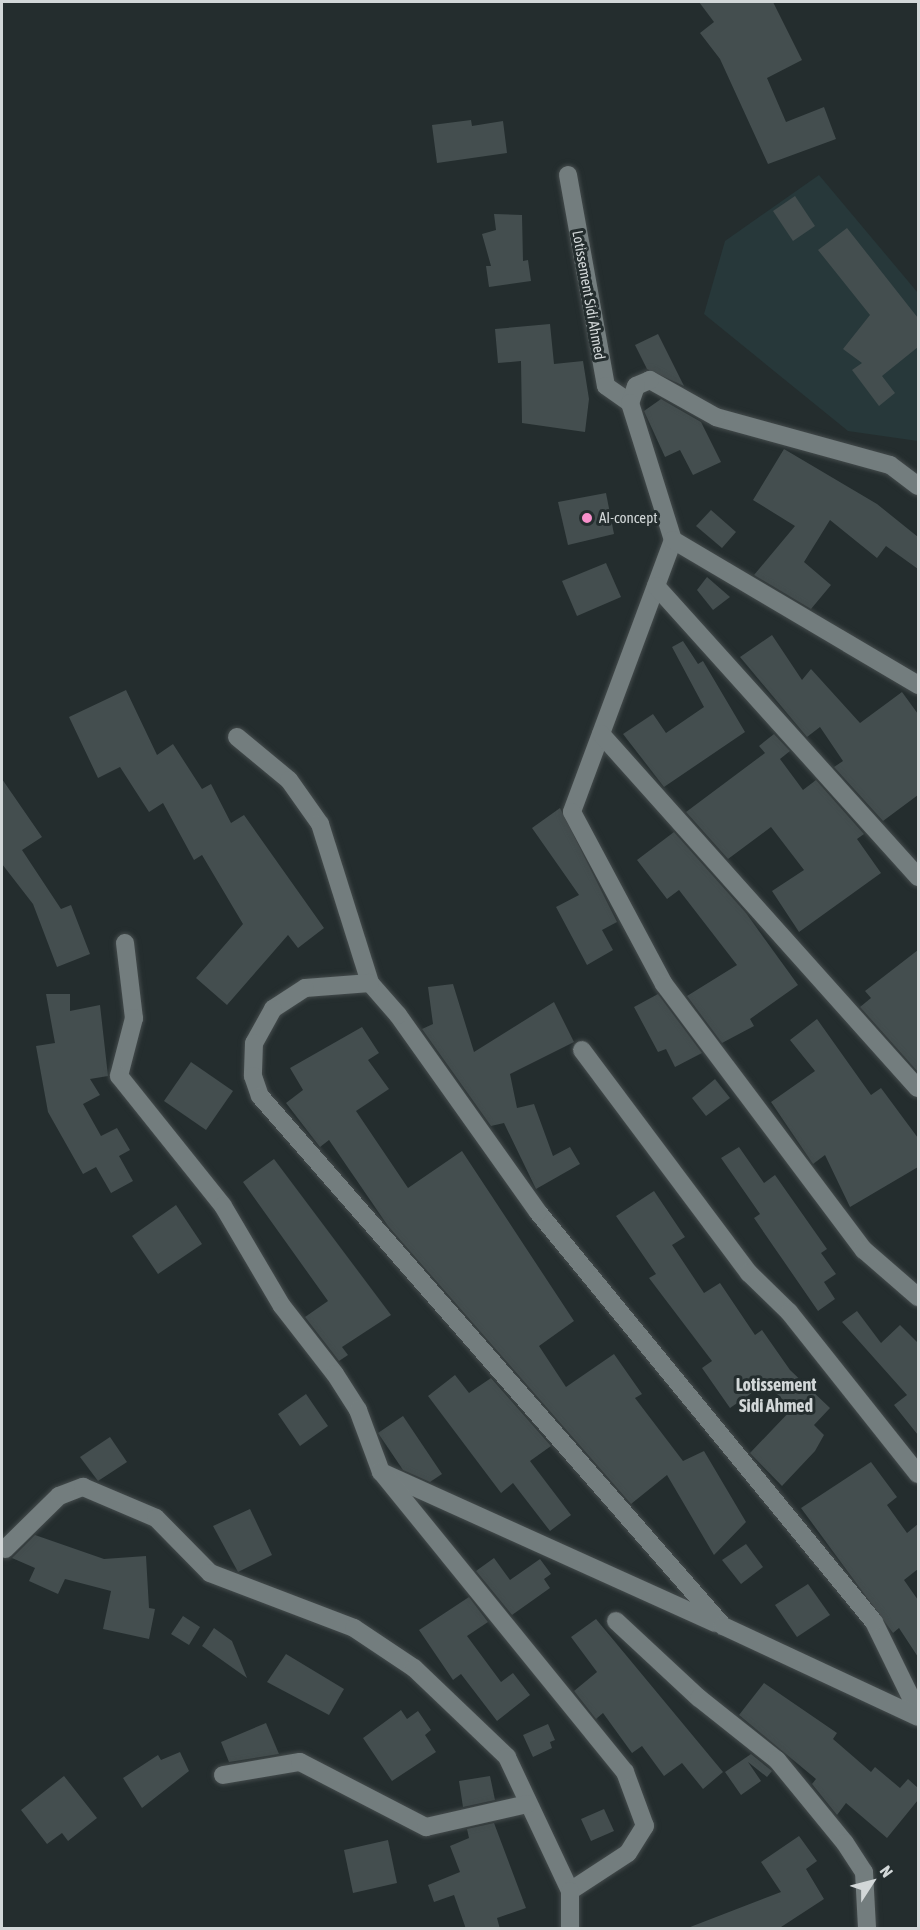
<!DOCTYPE html>
<style>
body{margin:0}
#map{position:relative;width:920px;height:1930px;overflow:hidden;background:#242d2e;font-family:"Asap Condensed",sans-serif}
div>[style]{position:absolute}
.built>*{inset:0;background:#27383a}
.building>*{inset:0;background:#444e4f}
.roads{filter:drop-shadow(0 0 2px #444b4c) drop-shadow(0 0 2px #444b4c)}
.minor>*{height:18px;margin:-9px;padding:0 9px;transform-origin:9px;border-radius:9px;background:#737d7e}
.dots>*{width:16px;height:16px;translate:-50% -50%;box-sizing:border-box;border:3px solid #242d2e;border-radius:50%}
span{translate:-50% -50%;white-space:nowrap;text-align:center;line-height:1.15;-webkit-text-stroke:6px #242d2e;paint-order:stroke}
.street-label{font-size:15px;color:#d2d7d8}
.poi-label{font-size:15px;color:#d2d7d8}
.left{translate:0 -50%;text-align:left}
.quarter-label{font-size:18px;color:#d2d7d8;font-weight:700}
.frame{position:absolute;inset:0;border:3px solid #d2d7d8;pointer-events:none}
.north{position:absolute;left:842px;top:1852px;width:60px;height:60px;-webkit-text-stroke:4px #242d2e;paint-order:stroke;rotate:54deg;font-size:16px;font-weight:700;line-height:24px;text-align:center;color:#d2d7d8}
.north::after{content:'';display:block;margin:auto;width:21px;height:27px;background:#d2d7d8;clip-path:polygon(50% 0,100% 100%,50% 72%,0 100%)}
</style>
<div id="map">
<div class="built">
<div style="clip-path:polygon(819px 175px,918px 293px,918px 441px,848px 431px,704px 314px,725px 241px)"></div>
</div>
<div class="building">
<div style="clip-path:polygon(699px 2px,773px 2px,802px 60px,767px 78px,786px 122px,824px 107px,836px 139px,768px 164px,720px 59px,700px 33px,714px 22px)"></div>
<div style="clip-path:polygon(471px 120px,472px 126px,503px 121px,507px 153px,437px 163px,432px 125px)"></div>
<div style="clip-path:polygon(795px 196px,815px 226px,793px 241px,773px 211px)"></div>
<div style="clip-path:polygon(494px 214px,522px 215px,523px 261px,528px 260px,531px 281px,489px 287px,486px 266px,491px 266px,482px 234px,496px 230px)"></div>
<div style="clip-path:polygon(847px 228px,918px 318px,918px 347px,882px 376px,895px 393px,879px 406px,852px 370px,862px 363px,843px 349px,870px 315px,818px 250px)"></div>
<div style="clip-path:polygon(550px 324px,554px 364px,583px 361px,589px 399px,585px 432px,522px 423px,521px 361px,498px 363px,495px 329px)"></div>
<div style="clip-path:polygon(658px 334px,684px 386px,647px 369px,635px 345px)"></div>
<div style="clip-path:polygon(661px 399px,701px 422px,721px 462px,693px 475px,680px 450px,665px 457px,644px 411px)"></div>
<div style="clip-path:polygon(784px 449px,877px 504px,918px 537px,918px 569px,886px 546px,877px 558px,830px 520px,804px 562px,831px 585px,811px 609px,754px 575px,795px 526px,753px 500px)"></div>
<div style="clip-path:polygon(606px 493px,614px 534px,568px 545px,558px 502px)"></div>
<div style="clip-path:polygon(711px 510px,736px 532px,722px 548px,696px 526px)"></div>
<div style="clip-path:polygon(606px 563px,621px 597px,577px 616px,562px 581px)"></div>
<div style="clip-path:polygon(707px 577px,730px 597px,713px 610px,697px 590px)"></div>
<div style="clip-path:polygon(772px 635px,802px 680px,811px 669px,860px 723px,902px 692px,918px 714px,918px 795px,883px 821px,834px 767px,843px 761px,820px 727px,807px 737px,740px 657px)"></div>
<div style="clip-path:polygon(683px 641px,698px 664px,703px 661px,745px 732px,664px 787px,623px 734px,653px 714px,666px 733px,704px 707px,672px 647px)"></div>
<div style="clip-path:polygon(126px 690px,157px 755px,173px 744px,202px 789px,211px 784px,231px 823px,244px 815px,324px 928px,298px 948px,288px 935px,227px 1005px,196px 978px,243px 924px,202px 855px,194px 860px,163px 803px,149px 812px,120px 767px,98px 778px,69px 717px)"></div>
<div style="clip-path:polygon(774px 734px,790px 751px,780px 759px,803px 790px,816px 780px,864px 834px,857px 839px,881px 873px,799px 932px,772px 891px,804px 870px,771px 827px,728px 859px,686px 812px,765px 753px,759px 746px)"></div>
<div style="clip-path:polygon(2px 779px,42px 837px,22px 850px,61px 909px,71px 905px,90px 954px,57px 967px,33px 904px,2px 864px)"></div>
<div style="clip-path:polygon(560px 808px,617px 922px,602px 930px,613px 950px,587px 965px,556px 907px,579px 895px,532px 828px)"></div>
<div style="clip-path:polygon(674px 832px,746px 913px,798px 985px,750px 1019px,754px 1026px,722px 1043px,687px 996px,737px 965px,679px 890px,667px 899px,637px 860px)"></div>
<div style="clip-path:polygon(918px 950px,918px 1072px,860px 1007px,871px 998px,865px 991px)"></div>
<div style="clip-path:polygon(453px 984px,474px 1052px,554px 1002px,574px 1042px,510px 1074px,517px 1108px,534px 1104px,553px 1156px,570px 1147px,580px 1164px,536px 1189px,504px 1123px,491px 1126px,422px 1029px,433px 1024px,428px 987px)"></div>
<div style="clip-path:polygon(46px 994px,70px 994px,70px 1011px,100px 1005px,108px 1076px,90px 1079px,100px 1095px,83px 1104px,101px 1136px,117px 1128px,130px 1150px,119px 1156px,133px 1181px,111px 1193px,96px 1167px,83px 1174px,48px 1112px,36px 1046px,55px 1043px)"></div>
<div style="clip-path:polygon(658px 994px,702px 1053px,675px 1067px,666px 1049px,658px 1052px,634px 1007px)"></div>
<div style="clip-path:polygon(817px 1019px,871px 1095px,881px 1088px,918px 1138px,918px 1167px,850px 1207px,825px 1155px,813px 1164px,771px 1102px,815px 1071px,790px 1040px)"></div>
<div style="clip-path:polygon(362px 1027px,379px 1053px,368px 1060px,389px 1089px,356px 1111px,408px 1188px,462px 1151px,574px 1321px,539px 1346px,566px 1387px,614px 1354px,642px 1394px,635px 1398px,683px 1461px,704px 1451px,746px 1522px,714px 1555px,667px 1475px,631px 1504px,388px 1226px,329px 1140px,320px 1147px,286px 1103px,303px 1090px,290px 1068px)"></div>
<div style="clip-path:polygon(191px 1062px,233px 1091px,206px 1130px,164px 1101px)"></div>
<div style="clip-path:polygon(715px 1079px,730px 1098px,706px 1116px,692px 1098px)"></div>
<div style="clip-path:polygon(739px 1147px,764px 1183px,775px 1175px,827px 1249px,821px 1253px,836px 1274px,824px 1282px,835px 1299px,818px 1311px,754px 1218px,760px 1214px,721px 1158px)"></div>
<div style="clip-path:polygon(274px 1159px,391px 1315px,342px 1347px,348px 1355px,339px 1361px,305px 1317px,328px 1301px,243px 1182px)"></div>
<div style="clip-path:polygon(654px 1191px,685px 1237px,672px 1245px,704px 1293px,720px 1283px,755px 1335px,762px 1330px,790px 1370px,830px 1408px,814px 1425px,824px 1435px,815px 1451px,782px 1486px,750px 1453px,792px 1409px,766px 1383px,730px 1408px,702px 1368px,712px 1361px,649px 1278px,656px 1274px,616px 1216px)"></div>
<div style="clip-path:polygon(176px 1205px,202px 1244px,158px 1274px,132px 1236px)"></div>
<div style="clip-path:polygon(857px 1311px,881px 1343px,900px 1325px,918px 1343px,918px 1435px,894px 1405px,907px 1395px,842px 1322px)"></div>
<div style="clip-path:polygon(455px 1375px,469px 1393px,491px 1378px,551px 1446px,530px 1461px,571px 1515px,550px 1531px,513px 1483px,501px 1493px,428px 1396px)"></div>
<div style="clip-path:polygon(306px 1394px,328px 1426px,300px 1446px,278px 1414px)"></div>
<div style="clip-path:polygon(403px 1416px,442px 1474px,430px 1482px,403px 1470px,378px 1433px)"></div>
<div style="clip-path:polygon(110px 1437px,127px 1462px,98px 1481px,80px 1457px)"></div>
<div style="clip-path:polygon(871px 1462px,897px 1497px,887px 1505px,907px 1533px,918px 1524px,918px 1569px,904px 1580px,918px 1600px,918px 1657px,899px 1628px,893px 1633px,801px 1508px)"></div>
<div style="clip-path:polygon(250px 1509px,272px 1555px,238px 1572px,213px 1526px)"></div>
<div style="clip-path:polygon(35px 1535px,104px 1559px,146px 1556px,149px 1608px,155px 1609px,149px 1639px,103px 1629px,111px 1591px,65px 1579px,58px 1594px,29px 1581px,35px 1568px,12px 1558px)"></div>
<div style="clip-path:polygon(746px 1544px,763px 1567px,741px 1584px,722px 1560px)"></div>
<div style="clip-path:polygon(494px 1558px,510px 1580px,540px 1559px,551px 1574px,544px 1579px,550px 1588px,512px 1615px,476px 1571px)"></div>
<div style="clip-path:polygon(808px 1584px,830px 1615px,797px 1637px,775px 1605px)"></div>
<div style="clip-path:polygon(469px 1597px,488px 1622px,467px 1636px,501px 1682px,513px 1673px,530px 1695px,497px 1721px,461px 1674px,453px 1680px,419px 1630px)"></div>
<div style="clip-path:polygon(183px 1616px,200px 1627px,189px 1645px,171px 1634px)"></div>
<div style="clip-path:polygon(596px 1619px,723px 1772px,703px 1789px,682px 1763px,664px 1776px,642px 1746px,632px 1753px,603px 1713px,596px 1719px,574px 1691px,597px 1672px,571px 1637px)"></div>
<div style="clip-path:polygon(214px 1628px,232px 1641px,247px 1678px,202px 1646px)"></div>
<div style="clip-path:polygon(286px 1654px,344px 1689px,329px 1715px,267px 1682px)"></div>
<div style="clip-path:polygon(764px 1683px,837px 1733px,833px 1739px,871px 1772px,875px 1767px,900px 1788px,908px 1779px,918px 1788px,918px 1800px,887px 1838px,846px 1803px,837px 1815px,812px 1784px,816px 1779px,739px 1715px)"></div>
<div style="clip-path:polygon(401px 1710px,407px 1719px,418px 1711px,431px 1730px,425px 1735px,436px 1752px,392px 1781px,363px 1738px)"></div>
<div style="clip-path:polygon(266px 1723px,279px 1754px,229px 1762px,221px 1742px)"></div>
<div style="clip-path:polygon(548px 1724px,555px 1740px,550px 1742px,552px 1748px,533px 1757px,523px 1735px)"></div>
<div style="clip-path:polygon(180px 1752px,189px 1771px,142px 1808px,123px 1778px,158px 1755px,161px 1760px)"></div>
<div style="clip-path:polygon(751px 1754px,772px 1771px,767px 1777px,748px 1762px,761px 1781px,741px 1795px,725px 1772px)"></div>
<div style="clip-path:polygon(64px 1776px,97px 1818px,68px 1841px,62px 1833px,47px 1844px,21px 1810px)"></div>
<div style="clip-path:polygon(490px 1776px,495px 1800px,463px 1807px,459px 1781px)"></div>
<div style="clip-path:polygon(604px 1809px,614px 1831px,591px 1841px,581px 1819px)"></div>
<div style="clip-path:polygon(494px 1823px,526px 1908px,497px 1918px,500px 1929px,466px 1929px,454px 1895px,434px 1902px,428px 1885px,460px 1872px,450px 1846px,469px 1838px,467px 1829px)"></div>
<div style="clip-path:polygon(799px 1836px,817px 1861px,806px 1869px,824px 1899px,778px 1929px,685px 1929px,781px 1892px,761px 1862px)"></div>
<div style="clip-path:polygon(388px 1840px,397px 1883px,353px 1893px,344px 1850px)"></div>
</div>
<div class="roads">
<div class="minor">
<div style="left:568px;top:175px;width:214px;rotate:79.8deg"></div>
<div style="left:606px;top:386px;width:29px;rotate:35deg"></div>
<div style="left:918px;top:486px;width:35px;rotate:-143deg"></div>
<div style="left:890px;top:465px;width:180px;rotate:-164.6deg"></div>
<div style="left:716px;top:417px;width:76px;rotate:-150.7deg"></div>
<div style="left:650px;top:380px;width:15px;rotate:157deg"></div>
<div style="left:636px;top:386px;width:18px;rotate:109deg"></div>
<div style="left:630px;top:403px;width:144px;rotate:72.6deg"></div>
<div style="left:673px;top:540px;width:290px;rotate:110.4deg"></div>
<div style="left:572px;top:812px;width:195px;rotate:61.9deg"></div>
<div style="left:664px;top:984px;width:333px;rotate:53.1deg"></div>
<div style="left:864px;top:1250px;width:72px;rotate:41deg"></div>
<div style="left:673px;top:540px;width:285px;rotate:30.6deg"></div>
<div style="left:656px;top:586px;width:392px;rotate:48deg"></div>
<div style="left:601px;top:734px;width:475px;rotate:48.2deg"></div>
<div style="left:237px;top:737px;width:67px;rotate:39.6deg"></div>
<div style="left:289px;top:780px;width:54px;rotate:54.8deg"></div>
<div style="left:320px;top:824px;width:167px;rotate:72.5deg"></div>
<div style="left:125px;top:943px;width:76px;rotate:83.2deg"></div>
<div style="left:134px;top:1018px;width:60px;rotate:104.5deg"></div>
<div style="left:119px;top:1076px;width:166px;rotate:51.3deg"></div>
<div style="left:223px;top:1206px;width:116px;rotate:59.5deg"></div>
<div style="left:282px;top:1306px;width:86px;rotate:52.1deg"></div>
<div style="left:335px;top:1374px;width:43px;rotate:57.4deg"></div>
<div style="left:358px;top:1410px;width:66px;rotate:69.6deg"></div>
<div style="left:381px;top:1472px;width:367px;rotate:24.3deg"></div>
<div style="left:582px;top:1050px;width:279px;rotate:53.2deg"></div>
<div style="left:749px;top:1273px;width:56px;rotate:44.3deg"></div>
<div style="left:789px;top:1312px;width:207px;rotate:51.5deg"></div>
<div style="left:5px;top:1549px;width:76px;rotate:-44.5deg"></div>
<div style="left:59px;top:1496px;width:26px;rotate:-21deg"></div>
<div style="left:83px;top:1487px;width:79px;rotate:23deg"></div>
<div style="left:156px;top:1518px;width:77px;rotate:45.5deg"></div>
<div style="left:210px;top:1573px;width:154px;rotate:20.9deg"></div>
<div style="left:354px;top:1628px;width:72px;rotate:33.7deg"></div>
<div style="left:414px;top:1668px;width:129px;rotate:43.7deg"></div>
<div style="left:507px;top:1757px;width:148px;rotate:64.8deg"></div>
<div style="left:570px;top:1891px;width:69px;rotate:-33.2deg"></div>
<div style="left:628px;top:1853px;width:32px;rotate:-58deg"></div>
<div style="left:645px;top:1826px;width:58px;rotate:-110.3deg"></div>
<div style="left:625px;top:1772px;width:387px;rotate:-129.1deg"></div>
<div style="left:616px;top:1621px;width:113px;rotate:42.9deg"></div>
<div style="left:699px;top:1698px;width:100px;rotate:38.5deg"></div>
<div style="left:777px;top:1760px;width:107px;rotate:50.7deg"></div>
<div style="left:845px;top:1843px;width:35px;rotate:57deg"></div>
<div style="left:864px;top:1872px;width:56px;rotate:86.9deg"></div>
<div style="left:918px;top:1712px;width:100px;rotate:-116.1deg"></div>
<div style="left:874px;top:1622px;width:530px;rotate:-129.34deg"></div>
<div style="left:538px;top:1212px;width:242px;rotate:-125.4deg"></div>
<div style="left:398px;top:1015px;width:43px;rotate:-131.2deg"></div>
<div style="left:370px;top:983px;width:65px;rotate:175.6deg"></div>
<div style="left:305px;top:988px;width:38px;rotate:147deg"></div>
<div style="left:273px;top:1009px;width:39px;rotate:119deg"></div>
<div style="left:254px;top:1043px;width:33px;rotate:92deg"></div>
<div style="left:253px;top:1076px;width:21px;rotate:71deg"></div>
<div style="left:260px;top:1096px;width:704px;rotate:48.86deg"></div>
<div style="left:723px;top:1626px;width:215px;rotate:25deg"></div>
<div style="left:223px;top:1775px;width:78px;rotate:-9.6deg"></div>
<div style="left:300px;top:1762px;width:142px;rotate:27.3deg"></div>
<div style="left:426px;top:1827px;width:104px;rotate:-12.8deg"></div>
<div style="left:570px;top:1928px;width:37px;rotate:-90deg"></div>
</div>
</div>
<div class="dots">
<div style="left:587px;top:518px;background:#f890cb"></div>
</div>
<div class="street-label">
<span style="left:589px;top:295px;rotate:80deg">Lotissement Sidi Ahmed</span>
</div>
<div class="poi-label">
<span class="left" style="left:599px;top:518px">AI-concept</span>
</div>
<div class="quarter-label">
<span style="left:776px;top:1396px">Lotissement<br>Sidi Ahmed</span>
</div>
<div class="frame"></div>
<div class="north">N</div>
</div>
